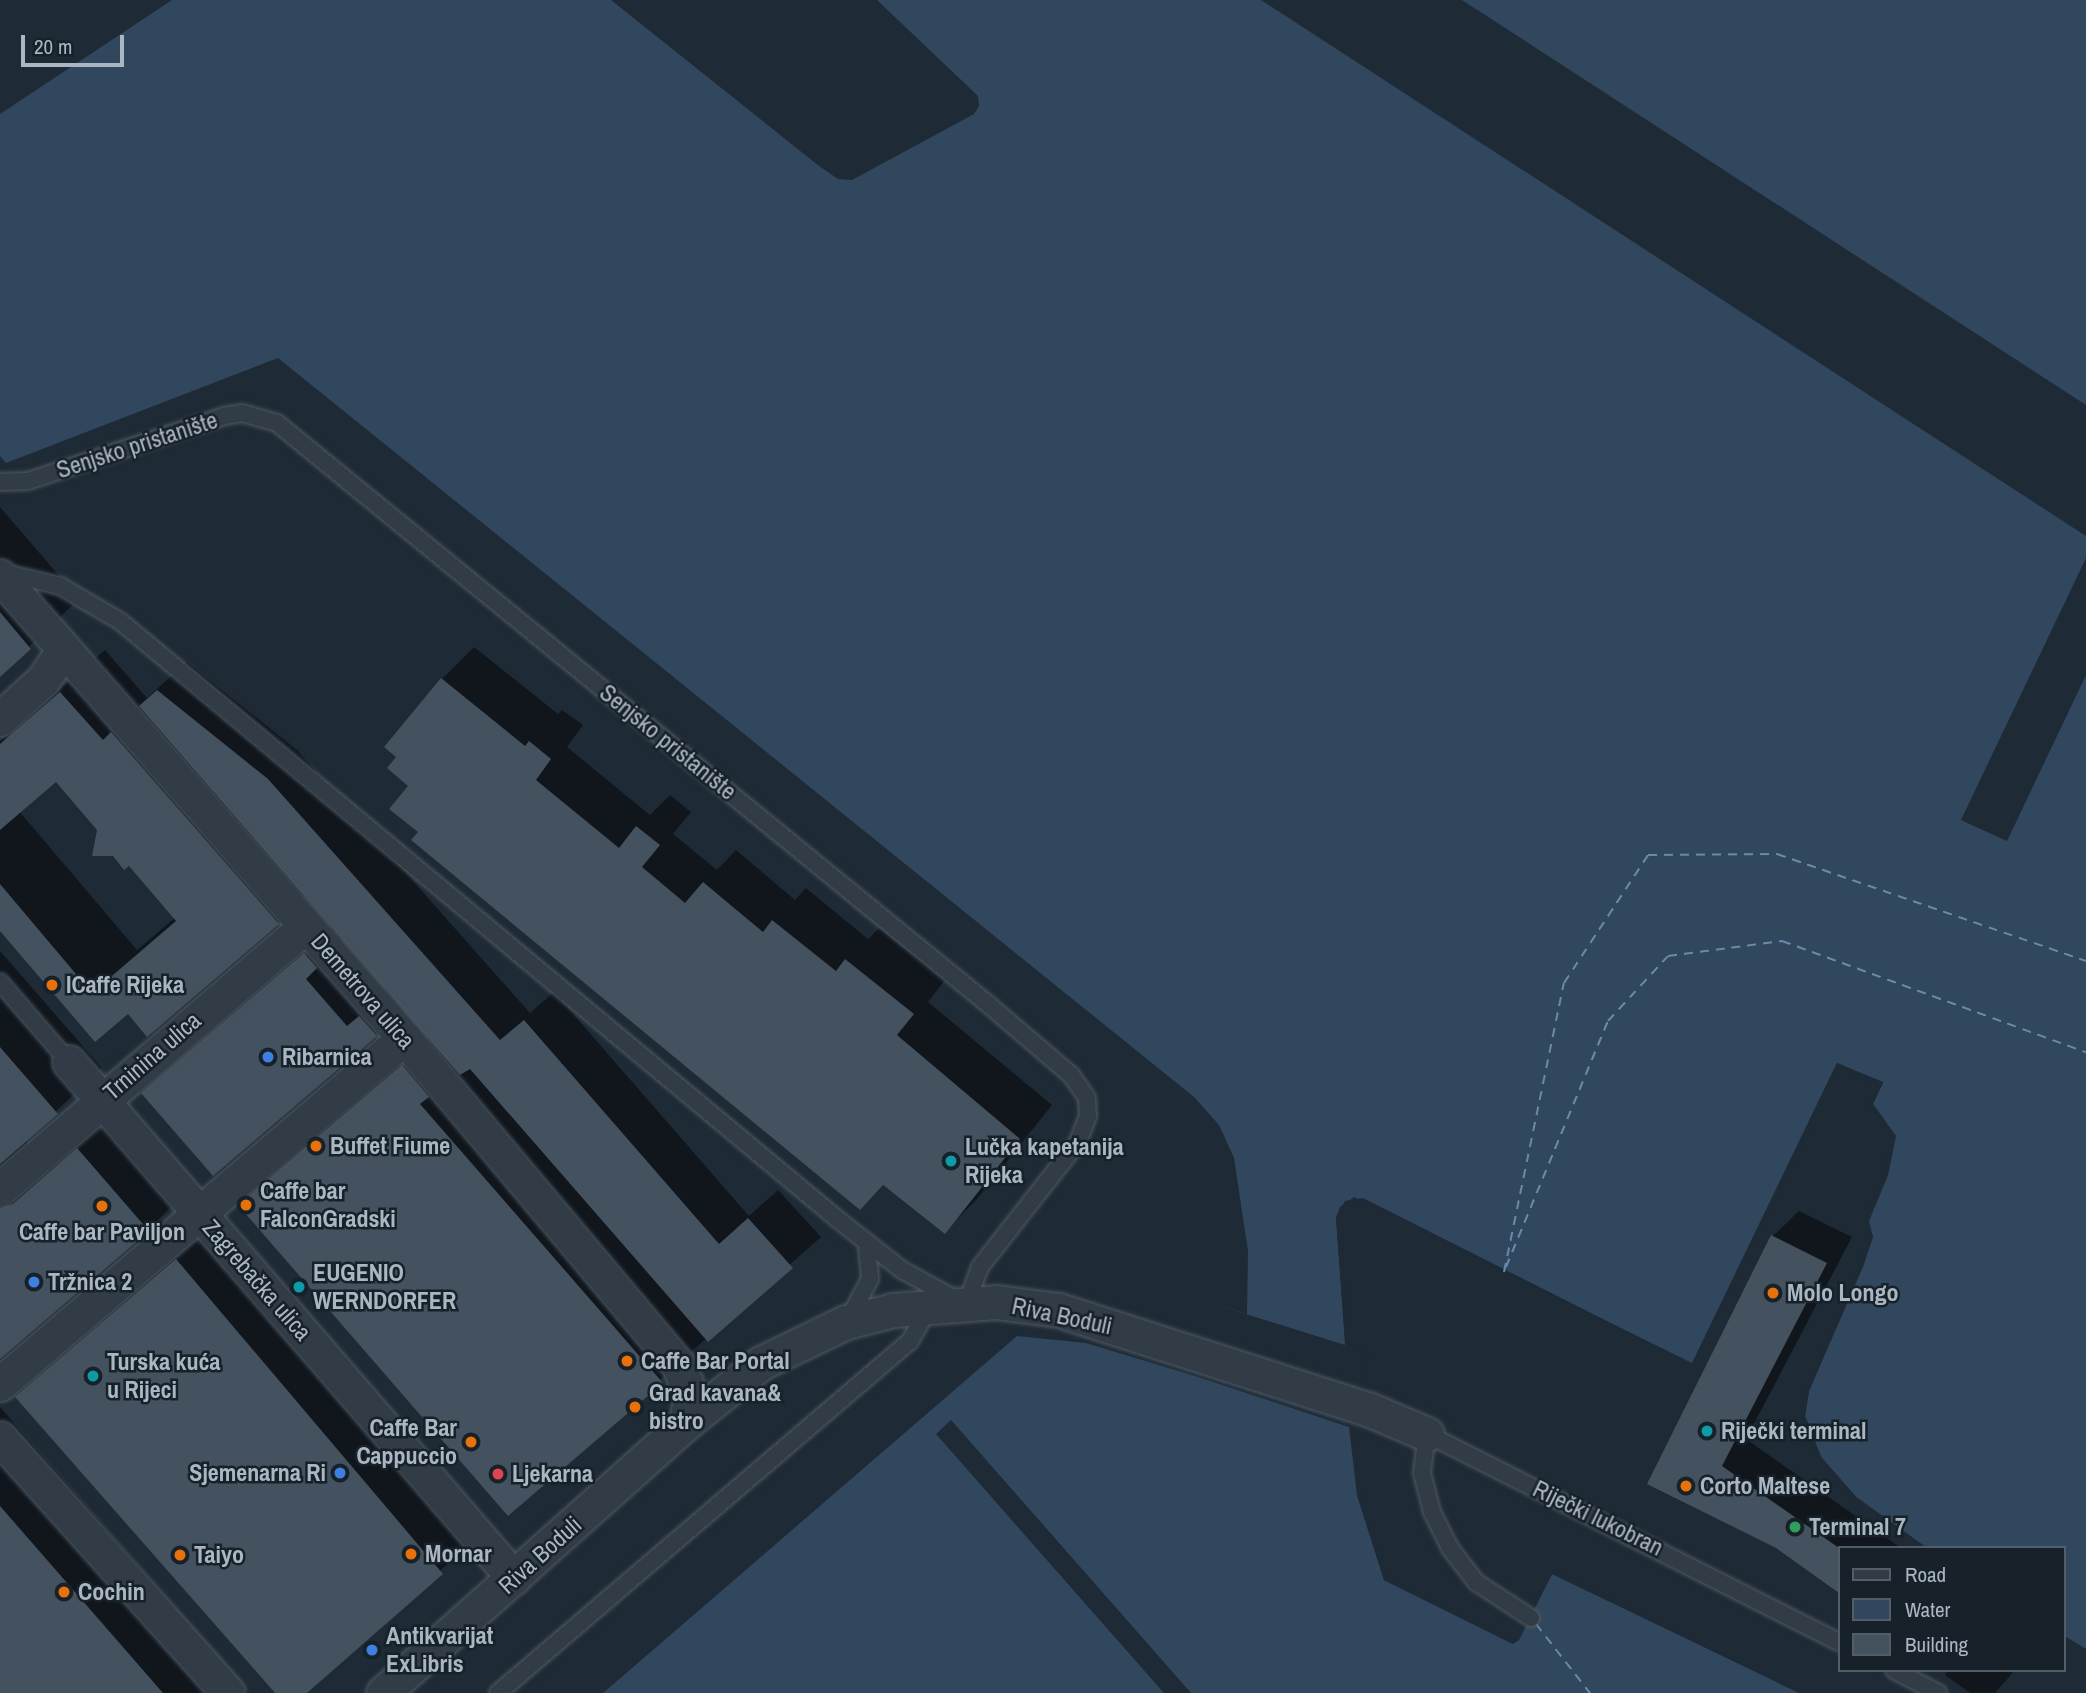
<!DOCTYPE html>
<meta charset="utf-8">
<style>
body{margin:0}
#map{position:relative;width:2086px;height:1693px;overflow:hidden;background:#1e2a35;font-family:"Archivo Narrow",sans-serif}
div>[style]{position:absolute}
.water>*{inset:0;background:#30475d}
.pier>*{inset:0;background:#1e2a35}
.shadow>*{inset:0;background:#0007}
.ferry>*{height:2px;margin-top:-1px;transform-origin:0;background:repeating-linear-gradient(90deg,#6a8aa9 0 9px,transparent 0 16px)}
.building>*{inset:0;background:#44515f}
.roads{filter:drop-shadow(0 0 2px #4f5964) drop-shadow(0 0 2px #4f5964)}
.lane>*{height:16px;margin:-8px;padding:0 8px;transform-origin:8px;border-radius:8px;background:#313c46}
.street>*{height:33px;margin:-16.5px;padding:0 16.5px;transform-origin:16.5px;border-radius:16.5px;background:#313c46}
.dots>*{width:19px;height:19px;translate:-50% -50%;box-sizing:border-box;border:4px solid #17212a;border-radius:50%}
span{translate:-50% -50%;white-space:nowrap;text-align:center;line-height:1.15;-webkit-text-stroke:5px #17212a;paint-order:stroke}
.street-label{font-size:24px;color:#abb6c3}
.poi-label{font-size:24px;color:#abb6c3;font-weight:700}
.left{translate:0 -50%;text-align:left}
.right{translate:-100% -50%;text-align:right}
.legend{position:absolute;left:1838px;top:1546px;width:228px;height:126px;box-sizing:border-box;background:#17212a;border:2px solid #525d67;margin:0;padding:9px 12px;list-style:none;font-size:21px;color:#abb6c3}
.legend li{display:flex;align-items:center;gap:14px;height:35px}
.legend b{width:35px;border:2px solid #525d67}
.scale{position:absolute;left:21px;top:35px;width:103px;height:32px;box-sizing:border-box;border:4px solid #abb6c3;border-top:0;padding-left:9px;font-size:21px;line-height:24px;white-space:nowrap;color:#abb6c3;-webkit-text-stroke:5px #17212a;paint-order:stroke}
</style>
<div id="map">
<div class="water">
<div style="clip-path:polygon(172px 0,611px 0,819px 166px,838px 179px,852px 180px,974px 114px,979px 106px,978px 96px,877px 0,1261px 0,2086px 536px,2086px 558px,1961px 820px,2007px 841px,2086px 675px,2086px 1649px,2063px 1635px,2063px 1548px,1927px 1548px,1856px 1497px,1821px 1457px,1805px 1416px,1809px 1391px,1863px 1267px,1873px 1237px,1868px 1222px,1888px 1175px,1895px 1136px,1873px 1104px,1883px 1082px,1837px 1063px,1692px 1364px,1363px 1198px,1345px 1201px,1336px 1218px,1357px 1495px,1384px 1580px,1513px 1644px,1519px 1640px,1552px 1574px,1799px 1693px,603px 1693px,1017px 1336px,1086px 1343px,1195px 1376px,1217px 1305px,1247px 1314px,1248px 1251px,1234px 1158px,1219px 1125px,1194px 1097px,278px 358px,6px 463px,0 456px,0 114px)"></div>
<div style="clip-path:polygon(1462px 0,2086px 0,2086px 405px)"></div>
</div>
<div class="pier">
<div style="clip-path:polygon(1837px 1063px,1883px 1083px,1873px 1104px,1896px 1136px,1888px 1175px,1869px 1221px,1873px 1237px,1809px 1391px,1805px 1416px,1821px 1457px,1856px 1497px,1927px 1548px,1853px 1499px,1818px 1458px,1801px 1416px,1806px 1390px,1860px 1266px,1869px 1237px,1865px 1221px,1884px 1174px,1892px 1136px,1870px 1104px,1878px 1084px,1839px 1067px,1693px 1367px,1362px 1201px,1347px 1204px,1339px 1219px,1349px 1343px,1369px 1351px,1353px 1427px,1361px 1495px,1387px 1578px,1512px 1640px,1553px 1570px,1803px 1693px,1552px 1574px,1513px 1644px,1384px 1580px,1357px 1495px,1349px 1427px,1195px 1376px,1217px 1305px,1345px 1345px,1336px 1218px,1340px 1207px,1354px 1197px,1692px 1363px)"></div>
<div style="clip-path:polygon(951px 1420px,1191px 1693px,1164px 1693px,936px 1434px)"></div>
</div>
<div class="shadow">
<div style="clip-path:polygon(0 507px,79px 599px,0 674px)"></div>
<div style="clip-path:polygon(474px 647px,558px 714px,562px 710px,583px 725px,567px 747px,650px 815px,670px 795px,691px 812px,673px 834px,717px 870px,736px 850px,795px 900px,806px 888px,868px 939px,879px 928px,945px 980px,928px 1002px,1052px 1105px,977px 1199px,944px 1232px,421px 832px,410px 785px,442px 679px)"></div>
<div style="clip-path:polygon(evenodd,105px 650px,147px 698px,187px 662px,297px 750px,530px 1013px,554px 992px,749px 1216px,778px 1190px,821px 1237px,508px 1514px,241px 1205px,289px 1157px,429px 1037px,403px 1007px,376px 1035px,143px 1093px,333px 926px,306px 895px,278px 923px,128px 1011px,95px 1040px,0 929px,0 741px,105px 650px,56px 779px,176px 917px,137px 950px,19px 811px,56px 779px,105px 650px,344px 938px,387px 989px,381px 994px,338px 944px,344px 938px)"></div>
<div style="clip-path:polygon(0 951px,102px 1068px,26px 1139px,30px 1156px,123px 1105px,193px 1185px,148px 1230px,0 1356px)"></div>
<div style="clip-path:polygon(1799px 1211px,1852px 1237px,1746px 1439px,1901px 1548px,1839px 1548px,1839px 1591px,1777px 1547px,1650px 1484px,1773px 1236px)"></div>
<div style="clip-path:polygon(211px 1226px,475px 1539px,305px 1693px,278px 1693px,17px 1397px)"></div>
<div style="clip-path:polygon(0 1407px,249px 1693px,0 1693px)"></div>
<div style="clip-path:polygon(1947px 1670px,2015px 1670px,1995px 1693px,1970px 1693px,1945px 1675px)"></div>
</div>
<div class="ferry">
<div style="left:1506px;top:1267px;width:266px;rotate:-67.5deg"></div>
<div style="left:1608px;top:1021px;width:88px;rotate:-47.3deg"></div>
<div style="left:1668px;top:956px;width:115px;rotate:-7.5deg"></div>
<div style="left:1782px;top:941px;width:324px;rotate:20.1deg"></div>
<div style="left:1504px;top:1272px;width:295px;rotate:-78.3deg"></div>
<div style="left:1564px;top:983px;width:153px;rotate:-56.7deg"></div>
<div style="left:1648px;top:855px;width:129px;rotate:-0.4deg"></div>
<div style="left:1777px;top:854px;width:327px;rotate:19.1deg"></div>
<div style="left:1536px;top:1624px;width:88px;rotate:52deg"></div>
</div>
<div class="building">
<div style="clip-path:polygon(0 612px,31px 649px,0 677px)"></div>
<div style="clip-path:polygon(441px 678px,525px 746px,529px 741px,551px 759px,536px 780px,619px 848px,636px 826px,660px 845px,642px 867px,685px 903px,703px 882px,763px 932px,772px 920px,836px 971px,845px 959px,914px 1014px,897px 1035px,1020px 1139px,945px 1234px,883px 1185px,860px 1210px,411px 840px,418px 832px,389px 809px,408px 786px,387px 768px,396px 757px,384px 747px)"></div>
<div style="clip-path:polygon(157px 690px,268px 779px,500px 1040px,524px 1020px,719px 1244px,748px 1218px,793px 1268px,708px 1342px,470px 1069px,460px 1075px,139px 706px)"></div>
<div style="clip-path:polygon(60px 692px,103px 740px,111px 732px,279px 924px,147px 1037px,128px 1014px,95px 1042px,0 931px,0 884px,92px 993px,176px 921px,129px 866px,124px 870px,113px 856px,92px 856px,97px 830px,56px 782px,0 830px,0 744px)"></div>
<div style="clip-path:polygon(304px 953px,317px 968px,306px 979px,347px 1026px,359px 1016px,377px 1036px,213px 1176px,141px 1093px)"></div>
<div style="clip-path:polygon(0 1047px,58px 1114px,0 1164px)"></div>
<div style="clip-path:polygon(402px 1065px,429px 1097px,420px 1104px,663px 1383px,508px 1516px,238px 1205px)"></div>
<div style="clip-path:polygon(77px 1148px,149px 1231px,0 1359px,0 1208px,13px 1204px)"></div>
<div style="clip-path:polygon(1771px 1235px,1827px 1263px,1722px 1466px,1839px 1548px,1839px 1593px,1776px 1548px,1647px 1484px)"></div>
<div style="clip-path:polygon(176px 1259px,443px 1574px,307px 1693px,275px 1693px,15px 1397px)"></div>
<div style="clip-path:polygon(0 1506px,163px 1693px,0 1693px)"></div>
</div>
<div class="roads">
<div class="lane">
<div style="left:0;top:482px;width:28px;rotate:-2deg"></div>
<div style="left:28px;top:481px;width:206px;rotate:-18.3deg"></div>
<div style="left:224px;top:416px;width:18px;rotate:-9deg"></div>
<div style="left:242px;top:413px;width:36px;rotate:16deg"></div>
<div style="left:277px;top:423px;width:920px;rotate:39.26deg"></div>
<div style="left:989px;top:1005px;width:108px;rotate:40.5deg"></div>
<div style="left:1071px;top:1075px;width:28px;rotate:55deg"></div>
<div style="left:1087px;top:1098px;width:18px;rotate:87deg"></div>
<div style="left:1088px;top:1116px;width:28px;rotate:111deg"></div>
<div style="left:1078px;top:1142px;width:159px;rotate:128.1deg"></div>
<div style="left:980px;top:1267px;width:38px;rotate:110deg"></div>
<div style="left:2px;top:572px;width:60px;rotate:13.6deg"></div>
<div style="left:60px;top:586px;width:69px;rotate:30.3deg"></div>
<div style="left:120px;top:621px;width:932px;rotate:39.82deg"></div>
<div style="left:836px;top:1218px;width:84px;rotate:38.2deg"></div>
<div style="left:902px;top:1270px;width:60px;rotate:28.7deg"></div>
<div style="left:0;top:982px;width:106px;rotate:49.2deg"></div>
<div style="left:848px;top:1320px;width:47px;rotate:-61.8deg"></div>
<div style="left:870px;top:1279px;width:36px;rotate:-95deg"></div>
<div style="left:1531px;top:1618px;width:66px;rotate:-146.8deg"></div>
<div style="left:1476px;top:1582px;width:43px;rotate:-127.4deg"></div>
<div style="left:1450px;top:1548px;width:40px;rotate:-116.6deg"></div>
<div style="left:1432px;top:1512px;width:40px;rotate:-104.4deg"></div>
<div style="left:1422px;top:1473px;width:39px;rotate:-83deg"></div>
<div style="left:1427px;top:1434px;width:462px;rotate:26.8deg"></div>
<div style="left:1894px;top:1670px;width:50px;rotate:27.6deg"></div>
<div style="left:498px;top:1693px;width:542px;rotate:-40.51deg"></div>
<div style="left:910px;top:1341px;width:40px;rotate:-60.3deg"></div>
</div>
<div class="street">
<div style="left:0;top:576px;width:614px;rotate:48.83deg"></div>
<div style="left:404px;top:1038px;width:426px;rotate:50deg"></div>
<div style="left:678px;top:1364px;width:33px;rotate:67deg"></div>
<div style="left:691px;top:1394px;width:29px;rotate:100deg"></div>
<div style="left:0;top:719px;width:58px;rotate:-42.2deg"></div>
<div style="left:43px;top:680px;width:36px;rotate:-56deg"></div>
<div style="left:69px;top:1062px;width:681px;rotate:49.23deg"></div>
<div style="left:0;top:1189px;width:403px;rotate:-40.7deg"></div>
<div style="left:0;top:1384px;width:532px;rotate:-40.58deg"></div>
<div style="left:0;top:1438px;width:342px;rotate:48.2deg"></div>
<div style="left:383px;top:1693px;width:406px;rotate:-41.7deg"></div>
<div style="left:686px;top:1423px;width:96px;rotate:-38.7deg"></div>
<div style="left:761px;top:1363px;width:94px;rotate:-25.8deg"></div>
<div style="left:846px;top:1322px;width:49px;rotate:-14.3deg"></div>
<div style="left:893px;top:1310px;width:103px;rotate:-4.4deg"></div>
<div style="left:996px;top:1302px;width:64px;rotate:7.2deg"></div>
<div style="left:1059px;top:1310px;width:324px;rotate:17.8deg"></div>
<div style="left:1368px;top:1409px;width:64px;rotate:23deg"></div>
</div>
</div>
<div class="dots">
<div style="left:52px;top:985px;background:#e8710a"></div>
<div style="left:268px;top:1057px;background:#3f7fe0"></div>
<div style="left:316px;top:1146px;background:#e8710a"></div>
<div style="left:951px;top:1161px;background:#0f9aa8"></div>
<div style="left:246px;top:1205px;background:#e8710a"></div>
<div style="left:102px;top:1206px;background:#e8710a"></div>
<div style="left:34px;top:1282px;background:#3f7fe0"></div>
<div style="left:299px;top:1287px;background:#0f9aa8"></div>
<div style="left:1773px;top:1293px;background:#e8710a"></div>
<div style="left:627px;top:1361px;background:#e8710a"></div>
<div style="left:93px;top:1376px;background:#0f9aa8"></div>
<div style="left:635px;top:1407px;background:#e8710a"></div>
<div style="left:1707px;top:1431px;background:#0f9aa8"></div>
<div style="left:471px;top:1442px;background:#e8710a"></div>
<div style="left:340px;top:1473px;background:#3f7fe0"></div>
<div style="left:498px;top:1474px;background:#e0444e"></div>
<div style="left:1686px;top:1486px;background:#e8710a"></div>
<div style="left:1795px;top:1527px;background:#2e9e5b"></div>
<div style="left:411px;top:1554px;background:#e8710a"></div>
<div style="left:180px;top:1555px;background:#e8710a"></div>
<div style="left:64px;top:1592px;background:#e8710a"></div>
<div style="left:372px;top:1650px;background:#3f7fe0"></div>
</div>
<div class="street-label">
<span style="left:137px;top:445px;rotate:-18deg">Senjsko pristanište</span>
<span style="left:668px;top:742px;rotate:39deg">Senjsko pristanište</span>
<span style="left:363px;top:991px;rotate:49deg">Demetrova ulica</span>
<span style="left:152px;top:1056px;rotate:-41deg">Trninina ulica</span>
<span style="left:257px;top:1280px;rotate:49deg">Zagrebačka ulica</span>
<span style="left:1062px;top:1316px;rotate:12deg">Riva Boduli</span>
<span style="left:1598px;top:1518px;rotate:26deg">Riječki lukobran</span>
<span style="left:540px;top:1555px;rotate:-42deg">Riva Boduli</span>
</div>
<div class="poi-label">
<span class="left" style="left:66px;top:985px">ICaffe Rijeka</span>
<span class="left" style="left:282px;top:1057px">Ribarnica</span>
<span class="left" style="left:330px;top:1146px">Buffet Fiume</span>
<span class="left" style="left:965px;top:1161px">Lučka kapetanija<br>Rijeka</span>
<span class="left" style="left:260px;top:1205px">Caffe bar<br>FalconGradski</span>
<span style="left:102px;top:1232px">Caffe bar Paviljon</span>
<span class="left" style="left:313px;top:1287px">EUGENIO<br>WERNDORFER</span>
<span class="left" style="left:48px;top:1282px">Tržnica 2</span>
<span class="left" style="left:1787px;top:1293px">Molo Longo</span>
<span class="left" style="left:641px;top:1361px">Caffe Bar Portal</span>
<span class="left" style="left:107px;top:1376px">Turska kuća<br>u Rijeci</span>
<span class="left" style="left:649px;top:1407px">Grad kavana&amp;<br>bistro</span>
<span class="right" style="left:457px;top:1442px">Caffe Bar<br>Cappuccio</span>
<span class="left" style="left:1721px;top:1431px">Riječki terminal</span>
<span class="right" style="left:326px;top:1473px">Sjemenarna Ri</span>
<span class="left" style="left:512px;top:1474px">Ljekarna</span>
<span class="left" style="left:1700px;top:1486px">Corto Maltese</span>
<span class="left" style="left:1809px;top:1527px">Terminal 7</span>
<span class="left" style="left:425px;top:1554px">Mornar</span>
<span class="left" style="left:194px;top:1555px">Taiyo</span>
<span class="left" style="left:78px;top:1592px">Cochin</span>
<span class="left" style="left:386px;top:1650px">Antikvarijat<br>ExLibris</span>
</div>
<ul class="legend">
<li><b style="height:9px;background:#313c46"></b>Road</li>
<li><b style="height:19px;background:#30475d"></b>Water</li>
<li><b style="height:19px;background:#44515f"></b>Building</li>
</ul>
<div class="scale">20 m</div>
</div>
